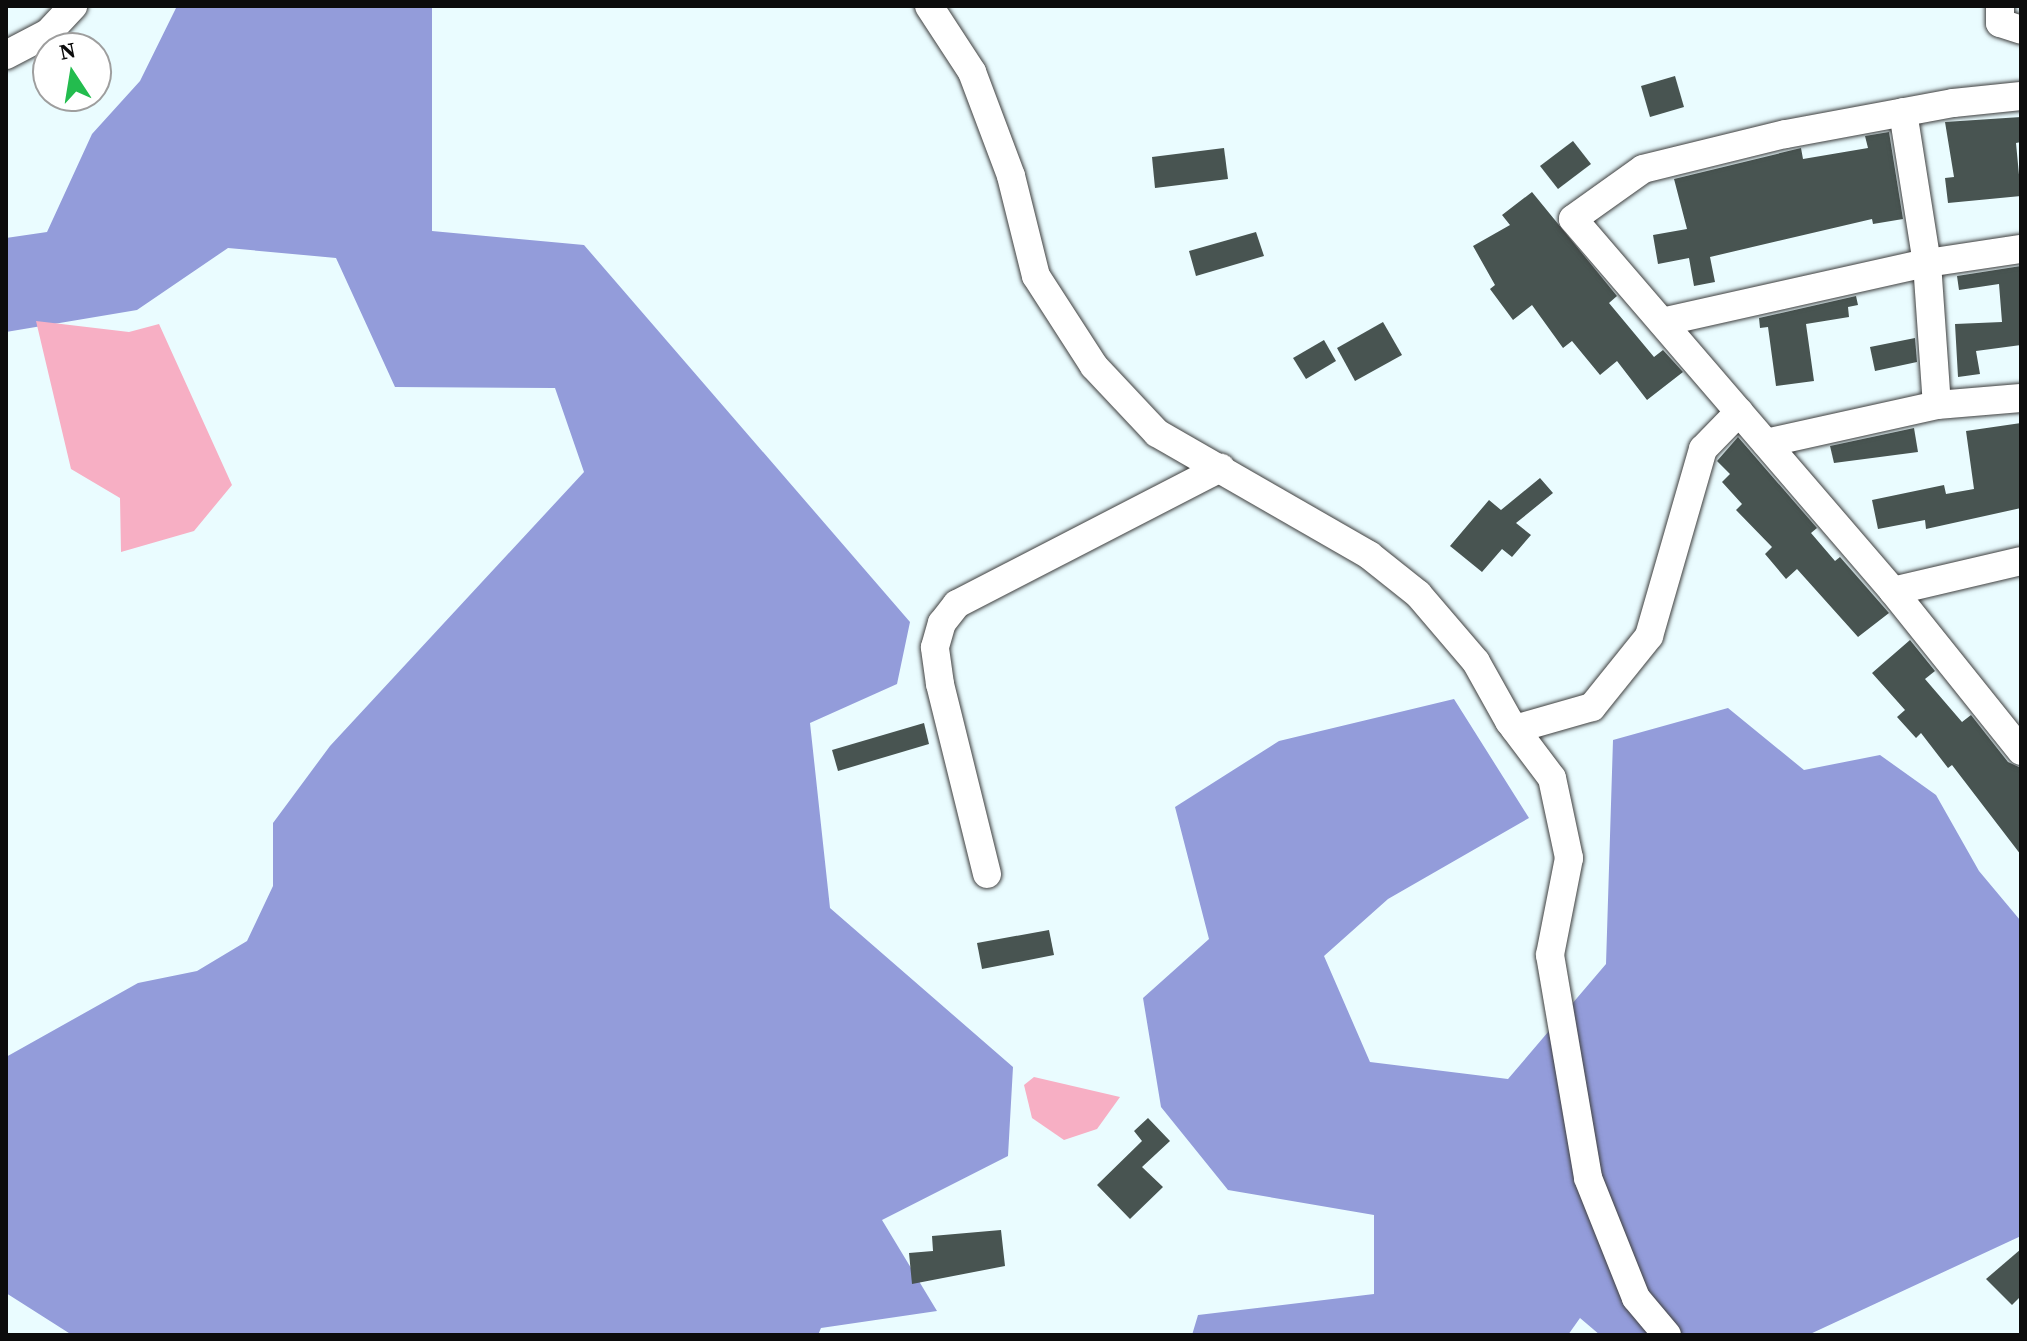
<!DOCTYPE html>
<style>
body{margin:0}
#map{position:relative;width:2027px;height:1341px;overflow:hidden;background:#eafcff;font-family:"Source Serif 4",serif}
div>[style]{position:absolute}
.forest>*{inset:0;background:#939cda}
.water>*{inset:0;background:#f7afc4}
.building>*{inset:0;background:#485451}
.roads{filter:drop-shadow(0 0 2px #3f3f3f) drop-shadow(0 0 2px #3f3f3f)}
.minor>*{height:28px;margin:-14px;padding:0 14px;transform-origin:14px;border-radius:14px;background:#fff}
span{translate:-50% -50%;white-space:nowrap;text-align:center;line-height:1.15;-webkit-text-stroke:8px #fff;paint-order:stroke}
.frame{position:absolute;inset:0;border:8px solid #0c0c0c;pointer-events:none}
.north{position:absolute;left:32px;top:32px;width:80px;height:80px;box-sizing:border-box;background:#fff;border:2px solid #9e9e9e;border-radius:50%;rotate:348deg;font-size:22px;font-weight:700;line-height:32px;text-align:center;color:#0c0c0c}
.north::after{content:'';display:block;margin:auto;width:28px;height:36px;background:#23bc4e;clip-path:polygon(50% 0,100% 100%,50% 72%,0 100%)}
</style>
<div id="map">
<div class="forest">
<div style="clip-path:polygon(177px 6px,432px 6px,432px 231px,584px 245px,910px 622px,897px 684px,810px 723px,830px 908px,1013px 1067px,1008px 1156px,882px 1220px,937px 1311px,821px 1328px,818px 1335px,72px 1335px,6px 1293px,6px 1057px,138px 983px,197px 971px,247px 941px,273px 886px,273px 823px,330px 746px,584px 472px,555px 388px,395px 387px,336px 258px,228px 248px,137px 310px,6px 332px,6px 238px,47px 232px,92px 134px,140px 81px)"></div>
<div style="clip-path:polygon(1454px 699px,1529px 818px,1388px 899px,1324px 956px,1370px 1062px,1508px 1079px,1606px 964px,1613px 740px,1728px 708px,1804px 770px,1880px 755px,1936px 795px,1979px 871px,2020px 920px,2021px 1236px,1808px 1335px,1600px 1335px,1580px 1318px,1568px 1335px,1192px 1335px,1198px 1315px,1374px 1294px,1374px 1215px,1228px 1190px,1161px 1107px,1143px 998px,1209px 939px,1175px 807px,1279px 741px)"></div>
</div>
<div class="water">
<div style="clip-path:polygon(36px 321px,129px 332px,159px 324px,232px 485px,194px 531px,121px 552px,120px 498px,71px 469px)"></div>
<div style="clip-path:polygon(1034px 1077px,1120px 1097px,1097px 1129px,1064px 1140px,1032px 1118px,1024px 1085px)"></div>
</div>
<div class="building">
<div style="clip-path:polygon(1675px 76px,1684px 107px,1650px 117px,1641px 86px)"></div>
<div style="clip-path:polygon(2021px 117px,2021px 142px,2016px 143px,2021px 196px,1948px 203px,1945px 178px,1954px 177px,1945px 122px)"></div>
<div style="clip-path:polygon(1889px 132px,1903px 219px,1873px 224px,1872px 219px,1710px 257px,1715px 282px,1694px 286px,1689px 258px,1658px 264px,1653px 235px,1687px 229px,1674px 179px,1801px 148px,1803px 159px,1868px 148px,1865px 136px)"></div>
<div style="clip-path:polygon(1573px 141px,1591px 164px,1558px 189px,1540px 166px)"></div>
<div style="clip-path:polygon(1224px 148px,1228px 179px,1155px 188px,1152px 157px)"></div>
<div style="clip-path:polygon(1532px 192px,1617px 296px,1609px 303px,1654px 357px,1663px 350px,1683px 372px,1647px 400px,1617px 361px,1600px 375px,1572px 341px,1563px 348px,1532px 305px,1513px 320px,1490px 289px,1495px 285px,1473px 246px,1510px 225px,1502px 215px)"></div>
<div style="clip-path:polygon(1256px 232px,1264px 256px,1196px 276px,1189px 251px)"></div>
<div style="clip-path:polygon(2021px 266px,2021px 345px,1976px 351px,1980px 374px,1958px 377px,1955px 324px,2002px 322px,1999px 284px,1959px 290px,1957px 276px)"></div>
<div style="clip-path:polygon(1856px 296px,1858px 305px,1848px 307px,1849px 317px,1806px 324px,1814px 381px,1776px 386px,1768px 327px,1760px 328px,1759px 318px)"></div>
<div style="clip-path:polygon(1383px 322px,1402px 355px,1355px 381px,1337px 348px)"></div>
<div style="clip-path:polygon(1915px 338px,1917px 362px,1875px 371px,1870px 347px)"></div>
<div style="clip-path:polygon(1324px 340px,1336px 361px,1306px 379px,1293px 358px)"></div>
<div style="clip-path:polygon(2021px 423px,2021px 508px,1926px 529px,1925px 520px,1878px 529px,1872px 500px,1944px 485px,1946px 494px,1974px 489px,1966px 431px)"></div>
<div style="clip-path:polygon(1914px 428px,1918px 452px,1834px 463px,1830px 446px)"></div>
<div style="clip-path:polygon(1738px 437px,1817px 528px,1811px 533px,1835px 561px,1840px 557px,1889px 613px,1858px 637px,1797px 569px,1786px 579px,1765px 554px,1772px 547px,1736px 510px,1742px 504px,1722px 482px,1730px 474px,1717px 461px)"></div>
<div style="clip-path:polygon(1540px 478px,1553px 493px,1516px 523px,1531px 535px,1512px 557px,1502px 549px,1482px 572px,1450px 546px,1489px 500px,1501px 510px)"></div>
<div style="clip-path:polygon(1910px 640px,1935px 671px,1925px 679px,1962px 722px,1971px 715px,2008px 762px,2021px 768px,2021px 855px,1952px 765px,1948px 768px,1921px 733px,1916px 738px,1897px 717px,1905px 710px,1872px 673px)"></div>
<div style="clip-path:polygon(924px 723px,929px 744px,838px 771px,832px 750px)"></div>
<div style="clip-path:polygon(1049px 930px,1054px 955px,982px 969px,977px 943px)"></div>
<div style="clip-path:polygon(1148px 1118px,1170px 1141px,1142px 1167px,1163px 1187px,1130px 1219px,1097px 1185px,1142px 1141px,1134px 1131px)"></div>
<div style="clip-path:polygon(1001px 1230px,1005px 1266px,912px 1284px,909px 1253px,933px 1251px,932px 1236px)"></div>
<div style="clip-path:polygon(2021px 1249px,2021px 1296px,2012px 1305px,1986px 1279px)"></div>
</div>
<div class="roads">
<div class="minor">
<div style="left:929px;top:6px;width:79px;rotate:56.9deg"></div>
<div style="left:972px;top:72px;width:111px;rotate:69.4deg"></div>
<div style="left:1011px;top:176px;width:103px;rotate:76deg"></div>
<div style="left:1036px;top:276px;width:107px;rotate:57.2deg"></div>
<div style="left:1094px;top:366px;width:92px;rotate:46.8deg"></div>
<div style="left:1157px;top:433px;width:245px;rotate:29.9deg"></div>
<div style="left:1369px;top:555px;width:63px;rotate:38.5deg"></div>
<div style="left:1418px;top:594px;width:89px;rotate:49.5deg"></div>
<div style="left:1476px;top:662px;width:68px;rotate:60.8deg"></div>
<div style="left:1509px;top:721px;width:71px;rotate:53deg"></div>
<div style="left:1552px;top:778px;width:82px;rotate:78deg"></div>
<div style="left:1569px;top:858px;width:99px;rotate:101.1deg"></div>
<div style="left:1550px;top:955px;width:226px;rotate:80.3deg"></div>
<div style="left:1588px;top:1178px;width:129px;rotate:68.2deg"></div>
<div style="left:1636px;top:1298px;width:48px;rotate:50deg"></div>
<div style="left:2000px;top:6px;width:17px;rotate:90deg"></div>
<div style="left:2000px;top:23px;width:22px;rotate:18deg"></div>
<div style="left:6px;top:55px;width:47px;rotate:-27.6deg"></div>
<div style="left:48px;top:33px;width:37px;rotate:-47deg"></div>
<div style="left:2021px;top:96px;width:68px;rotate:174.1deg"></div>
<div style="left:1953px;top:103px;width:171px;rotate:169.5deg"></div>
<div style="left:1785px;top:134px;width:146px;rotate:166.2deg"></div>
<div style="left:1643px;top:169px;width:86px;rotate:144.5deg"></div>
<div style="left:1573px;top:219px;width:491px;rotate:49.3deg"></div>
<div style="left:1893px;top:591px;width:205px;rotate:51.3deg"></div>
<div style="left:1903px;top:112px;width:153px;rotate:81deg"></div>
<div style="left:1927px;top:263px;width:142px;rotate:86deg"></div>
<div style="left:1662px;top:322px;width:271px;rotate:-12.6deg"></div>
<div style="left:1927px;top:263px;width:95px;rotate:-8.5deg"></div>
<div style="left:1766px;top:443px;width:175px;rotate:-12.5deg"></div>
<div style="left:1937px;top:405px;width:84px;rotate:-4.8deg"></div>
<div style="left:1893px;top:591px;width:131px;rotate:-13.2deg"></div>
<div style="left:1515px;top:729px;width:80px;rotate:-15.9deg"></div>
<div style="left:1592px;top:707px;width:91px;rotate:-51.2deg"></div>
<div style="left:1649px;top:636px;width:195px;rotate:-73.9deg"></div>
<div style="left:1703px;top:449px;width:52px;rotate:-45.8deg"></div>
<div style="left:987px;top:874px;width:196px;rotate:-103.9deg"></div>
<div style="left:940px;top:684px;width:37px;rotate:-98deg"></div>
<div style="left:935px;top:647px;width:25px;rotate:-74deg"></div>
<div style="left:942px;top:623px;width:24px;rotate:-52deg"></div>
<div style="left:957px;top:604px;width:297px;rotate:-27.3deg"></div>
</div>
</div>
<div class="frame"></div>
<div class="north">N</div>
</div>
